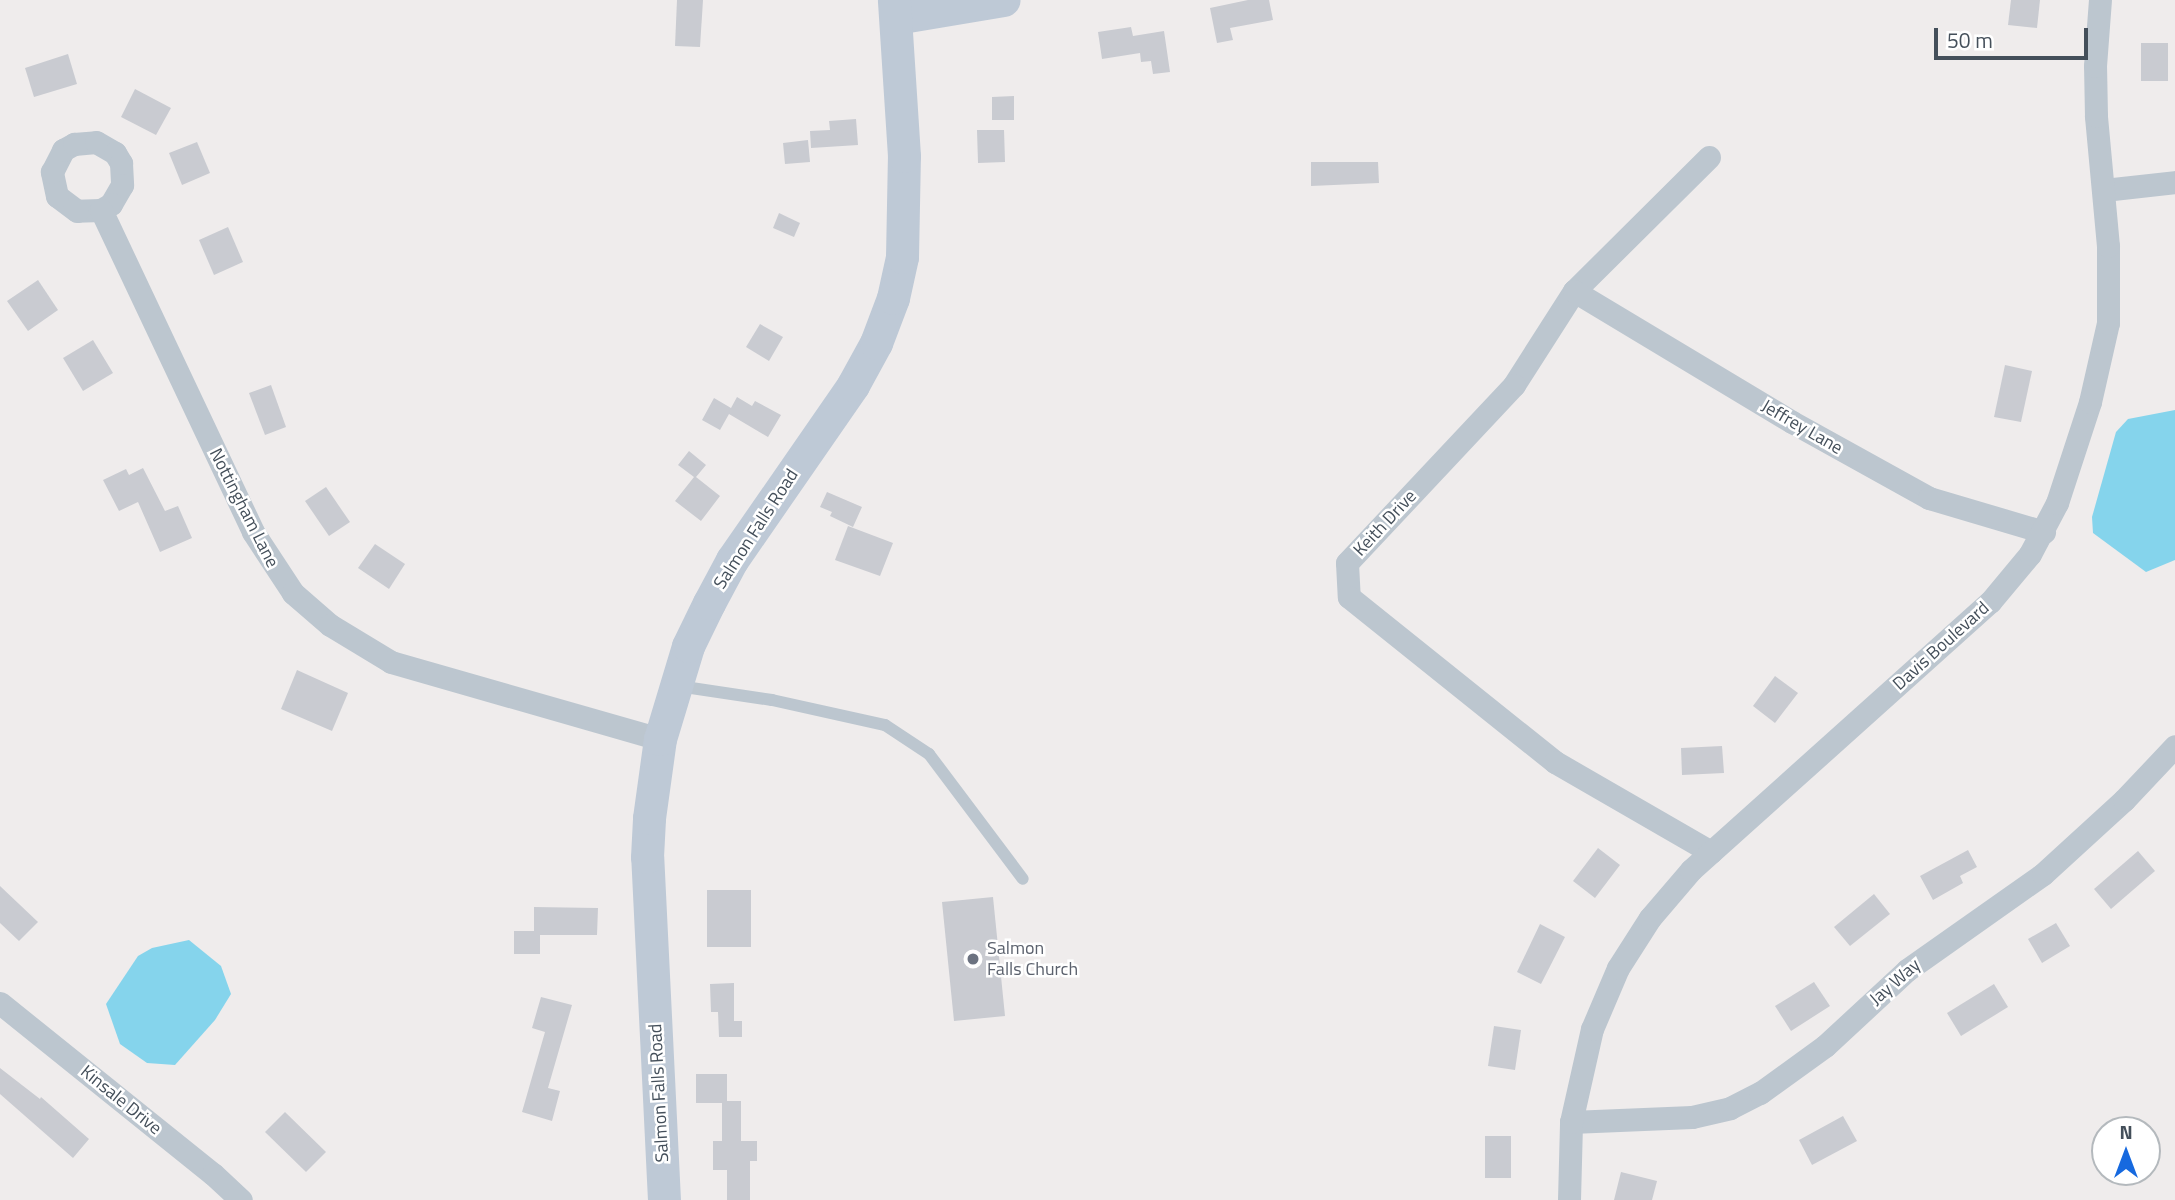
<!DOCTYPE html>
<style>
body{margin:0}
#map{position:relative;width:2175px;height:1200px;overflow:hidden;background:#efecec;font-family:"Titillium Web",sans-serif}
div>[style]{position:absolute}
.water>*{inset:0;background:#85d4ec}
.building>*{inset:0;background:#c9cbd1}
.lane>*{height:12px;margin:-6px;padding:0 6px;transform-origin:6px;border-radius:6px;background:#bcc6cf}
.street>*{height:23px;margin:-11.5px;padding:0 11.5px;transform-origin:11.5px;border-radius:11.5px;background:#bcc6cf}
.secondary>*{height:33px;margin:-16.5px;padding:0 16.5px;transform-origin:16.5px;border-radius:16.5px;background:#bec9d6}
.dots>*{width:19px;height:19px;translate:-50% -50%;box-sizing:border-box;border:4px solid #fff;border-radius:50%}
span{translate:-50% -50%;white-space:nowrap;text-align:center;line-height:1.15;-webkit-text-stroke:5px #fff;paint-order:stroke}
.street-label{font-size:18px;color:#444f5a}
.worship-label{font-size:18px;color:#5b616d}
.left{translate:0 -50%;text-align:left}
.north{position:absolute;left:2091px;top:1116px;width:70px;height:70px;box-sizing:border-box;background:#fff;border:2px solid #b4b9bd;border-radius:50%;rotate:0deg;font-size:19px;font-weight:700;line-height:28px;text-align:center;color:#444f5a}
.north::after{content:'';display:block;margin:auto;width:24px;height:32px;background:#1669df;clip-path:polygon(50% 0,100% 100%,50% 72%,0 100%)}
.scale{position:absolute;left:1934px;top:28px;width:154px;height:32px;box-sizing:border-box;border:4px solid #444f5a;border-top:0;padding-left:9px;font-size:21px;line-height:24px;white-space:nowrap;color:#444f5a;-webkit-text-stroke:5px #fff;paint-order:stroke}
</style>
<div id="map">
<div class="water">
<div style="clip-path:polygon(2175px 410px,2175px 560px,2146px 572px,2093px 533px,2092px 517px,2116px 432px,2128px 419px)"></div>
<div style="clip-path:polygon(189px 940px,221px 966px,231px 994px,215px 1020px,175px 1065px,147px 1063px,120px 1044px,106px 1004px,138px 956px,152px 948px)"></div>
</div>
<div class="building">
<div style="clip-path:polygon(677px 0,703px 0,700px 47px,675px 46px)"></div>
<div style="clip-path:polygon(1248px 0,1269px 0,1273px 20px,1230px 28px,1233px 40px,1217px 43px,1210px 8px)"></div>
<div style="clip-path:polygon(2011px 0,2040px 0,2037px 28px,2008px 25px)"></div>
<div style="clip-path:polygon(1131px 27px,1133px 36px,1164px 31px,1170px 72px,1153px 74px,1151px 61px,1141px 62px,1140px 53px,1102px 59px,1098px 32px)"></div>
<div style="clip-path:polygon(2141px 43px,2168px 43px,2168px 81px,2141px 81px)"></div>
<div style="clip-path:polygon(68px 54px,77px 84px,34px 97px,25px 68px)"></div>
<div style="clip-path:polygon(135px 89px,171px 108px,156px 135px,121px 117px)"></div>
<div style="clip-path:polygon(1014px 96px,1014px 120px,992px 120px,992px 97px)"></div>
<div style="clip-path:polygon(856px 119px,858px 145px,811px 148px,810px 131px,830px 130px,829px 121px)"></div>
<div style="clip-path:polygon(977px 130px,1004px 130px,1005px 162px,978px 163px)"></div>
<div style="clip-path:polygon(808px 140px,810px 162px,785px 164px,783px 143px)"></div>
<div style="clip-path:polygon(197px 142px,210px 173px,182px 185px,169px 153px)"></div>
<div style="clip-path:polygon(1311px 162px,1378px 162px,1379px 183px,1311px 186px)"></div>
<div style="clip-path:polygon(779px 213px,800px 223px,794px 237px,773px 228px)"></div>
<div style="clip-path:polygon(228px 227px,243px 262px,214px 275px,199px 240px)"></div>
<div style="clip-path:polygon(38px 280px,58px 310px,28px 331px,7px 301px)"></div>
<div style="clip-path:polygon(760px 324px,783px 337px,769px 361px,746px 347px)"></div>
<div style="clip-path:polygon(93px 340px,113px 373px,83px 391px,63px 358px)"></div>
<div style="clip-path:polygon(2005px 365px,2032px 371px,2021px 422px,1994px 417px)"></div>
<div style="clip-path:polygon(271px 385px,286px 427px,265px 435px,249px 393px)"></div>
<div style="clip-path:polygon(737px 397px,752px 406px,755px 401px,781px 415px,768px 437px,729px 414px,720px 430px,702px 420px,714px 398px,731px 408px)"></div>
<div style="clip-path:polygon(689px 451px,706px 465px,696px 477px,720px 496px,701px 521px,675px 501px,694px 477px,678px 465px)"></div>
<div style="clip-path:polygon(143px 468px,165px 511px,178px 506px,192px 538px,160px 552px,138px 502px,119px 511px,103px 480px,126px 469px,129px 475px)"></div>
<div style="clip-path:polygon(326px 487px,350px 522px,329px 536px,305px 501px)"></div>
<div style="clip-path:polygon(827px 492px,862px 507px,853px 527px,830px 516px,832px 512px,820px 507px)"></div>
<div style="clip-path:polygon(848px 526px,893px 543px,880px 576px,835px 560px)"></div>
<div style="clip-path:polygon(375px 544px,405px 564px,389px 589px,358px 568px)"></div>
<div style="clip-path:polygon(297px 670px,348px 693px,332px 731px,281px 709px)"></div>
<div style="clip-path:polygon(1775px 676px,1798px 693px,1775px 723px,1753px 706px)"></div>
<div style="clip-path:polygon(1722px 746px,1724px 773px,1682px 775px,1681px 748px)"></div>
<div style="clip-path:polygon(1598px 848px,1620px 865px,1595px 898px,1573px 881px)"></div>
<div style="clip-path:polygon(1968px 850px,1977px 867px,1960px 876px,1963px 883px,1933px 900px,1920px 876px)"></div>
<div style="clip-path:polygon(2138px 851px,2155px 871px,2111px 909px,2094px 889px)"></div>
<div style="clip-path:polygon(0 886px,38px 922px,19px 941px,0 923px)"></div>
<div style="clip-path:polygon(707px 890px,751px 890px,751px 947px,707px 947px)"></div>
<div style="clip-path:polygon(1874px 894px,1890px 914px,1850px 946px,1834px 927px)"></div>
<div style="clip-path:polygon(993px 897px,1005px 1016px,954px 1021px,942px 902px)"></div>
<div style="clip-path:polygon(534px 907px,598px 908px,597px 935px,540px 935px,540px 954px,514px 954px,514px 931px,534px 931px)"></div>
<div style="clip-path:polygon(2056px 923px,2070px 946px,2042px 963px,2028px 939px)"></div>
<div style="clip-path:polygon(1540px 924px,1565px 937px,1541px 984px,1517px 972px)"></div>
<div style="clip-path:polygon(1814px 982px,1830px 1006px,1791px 1031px,1775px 1006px)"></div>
<div style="clip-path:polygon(734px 983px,734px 1021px,742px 1021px,742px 1037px,719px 1037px,718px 1012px,711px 1012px,710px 984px)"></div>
<div style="clip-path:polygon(1994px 984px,2008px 1007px,1961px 1036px,1947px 1013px)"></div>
<div style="clip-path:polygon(541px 997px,572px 1005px,548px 1088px,560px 1091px,552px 1121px,522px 1112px,545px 1032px,532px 1028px)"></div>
<div style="clip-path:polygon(1494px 1026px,1521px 1030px,1515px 1070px,1488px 1066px)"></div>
<div style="clip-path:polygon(0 1068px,40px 1099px,41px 1097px,89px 1139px,73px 1158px,0 1094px)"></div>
<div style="clip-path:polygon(696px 1074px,727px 1074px,727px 1101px,741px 1101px,741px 1141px,757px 1141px,757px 1161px,750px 1161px,750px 1200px,727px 1200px,727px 1170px,713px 1170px,713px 1141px,722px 1141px,722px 1103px,696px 1103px)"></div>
<div style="clip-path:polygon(285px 1112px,326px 1152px,306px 1172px,265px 1132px)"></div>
<div style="clip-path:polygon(1843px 1116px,1857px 1141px,1812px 1165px,1799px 1140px)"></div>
<div style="clip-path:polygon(1485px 1136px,1511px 1136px,1511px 1178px,1485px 1178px)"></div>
<div style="clip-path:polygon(1621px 1172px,1657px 1181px,1652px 1200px,1614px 1200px)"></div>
</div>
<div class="lane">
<div style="left:678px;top:686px;width:95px;rotate:8.5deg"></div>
<div style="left:772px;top:700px;width:116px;rotate:12.5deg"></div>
<div style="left:885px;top:725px;width:53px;rotate:33.4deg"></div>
<div style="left:929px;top:754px;width:156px;rotate:53.1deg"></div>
</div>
<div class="street">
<div style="left:1709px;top:157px;width:190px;rotate:135.2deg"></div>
<div style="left:1574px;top:291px;width:112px;rotate:122.6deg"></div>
<div style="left:1514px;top:385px;width:244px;rotate:133.2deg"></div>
<div style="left:1347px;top:563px;width:34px;rotate:87deg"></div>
<div style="left:1349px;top:597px;width:264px;rotate:38.7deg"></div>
<div style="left:1555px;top:762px;width:180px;rotate:30deg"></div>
<div style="left:2104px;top:190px;width:71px;rotate:-6.4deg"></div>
<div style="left:101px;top:210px;width:24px;rotate:178deg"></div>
<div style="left:77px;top:211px;width:25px;rotate:-143deg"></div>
<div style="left:57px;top:196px;width:25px;rotate:-102deg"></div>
<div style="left:52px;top:172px;width:25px;rotate:-63deg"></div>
<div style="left:63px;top:150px;width:13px;rotate:-29deg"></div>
<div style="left:74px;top:144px;width:22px;rotate:-5deg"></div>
<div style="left:96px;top:142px;width:22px;rotate:30deg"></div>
<div style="left:115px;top:153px;width:12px;rotate:59deg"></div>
<div style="left:121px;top:163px;width:22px;rotate:87deg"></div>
<div style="left:122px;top:185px;width:22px;rotate:120deg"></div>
<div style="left:111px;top:204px;width:12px;rotate:149deg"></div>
<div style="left:101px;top:210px;width:356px;rotate:64.7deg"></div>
<div style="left:253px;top:532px;width:73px;rotate:56.7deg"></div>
<div style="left:293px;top:593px;width:49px;rotate:40.9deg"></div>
<div style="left:330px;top:625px;width:71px;rotate:31.2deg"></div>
<div style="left:391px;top:662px;width:280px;rotate:16deg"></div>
<div style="left:1574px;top:291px;width:254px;rotate:31deg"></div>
<div style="left:1792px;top:422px;width:157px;rotate:29deg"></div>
<div style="left:1929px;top:498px;width:120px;rotate:16.5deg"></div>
<div style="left:0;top:1003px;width:273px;rotate:38.8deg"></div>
<div style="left:213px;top:1174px;width:38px;rotate:43deg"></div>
<div style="left:1571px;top:1122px;width:121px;rotate:-2.4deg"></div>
<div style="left:1692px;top:1117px;width:39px;rotate:-13deg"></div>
<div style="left:1730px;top:1108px;width:34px;rotate:-27deg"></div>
<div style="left:1760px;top:1093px;width:80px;rotate:-35.9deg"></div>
<div style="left:1825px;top:1046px;width:112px;rotate:-42.8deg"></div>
<div style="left:1907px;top:970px;width:166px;rotate:-35.2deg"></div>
<div style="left:2043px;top:874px;width:110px;rotate:-42.4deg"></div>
<div style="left:2124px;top:800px;width:74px;rotate:-46.6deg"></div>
<div style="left:1569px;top:1200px;width:78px;rotate:-88.5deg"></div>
<div style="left:1571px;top:1122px;width:95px;rotate:-77.3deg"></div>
<div style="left:1592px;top:1029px;width:66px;rotate:-66.9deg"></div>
<div style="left:1618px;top:968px;width:59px;rotate:-57.4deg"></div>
<div style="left:1650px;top:918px;width:63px;rotate:-49.5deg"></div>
<div style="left:1691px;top:870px;width:402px;rotate:-41.9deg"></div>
<div style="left:1990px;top:602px;width:62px;rotate:-50.2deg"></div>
<div style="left:2030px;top:554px;width:58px;rotate:-62.1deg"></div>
<div style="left:2057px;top:503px;width:106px;rotate:-71.9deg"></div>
<div style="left:2090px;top:402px;width:81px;rotate:-77.2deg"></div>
<div style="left:2108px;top:323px;width:77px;rotate:-90deg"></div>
<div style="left:2108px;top:246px;width:131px;rotate:-95.3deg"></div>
<div style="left:2096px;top:116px;width:50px;rotate:-91.1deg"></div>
<div style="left:2095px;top:66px;width:66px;rotate:-85.7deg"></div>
</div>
<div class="secondary">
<div style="left:896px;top:18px;width:109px;rotate:-9.5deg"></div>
<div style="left:664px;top:1200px;width:343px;rotate:-92.8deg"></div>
<div style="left:647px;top:857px;width:39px;rotate:-87deg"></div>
<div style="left:649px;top:818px;width:80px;rotate:-82.1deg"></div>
<div style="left:660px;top:739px;width:97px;rotate:-73.2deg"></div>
<div style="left:688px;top:646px;width:48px;rotate:-64deg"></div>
<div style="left:709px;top:603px;width:49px;rotate:-61.9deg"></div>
<div style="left:732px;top:560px;width:213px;rotate:-55.3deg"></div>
<div style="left:853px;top:385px;width:48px;rotate:-61.3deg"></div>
<div style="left:876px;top:343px;width:48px;rotate:-69.3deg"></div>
<div style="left:893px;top:298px;width:42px;rotate:-77.6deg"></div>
<div style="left:902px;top:257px;width:101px;rotate:-88.9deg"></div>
<div style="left:904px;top:156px;width:156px;rotate:-93.7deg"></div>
</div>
<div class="dots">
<div style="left:973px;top:959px;background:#6b7280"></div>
</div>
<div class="street-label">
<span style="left:1802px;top:427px;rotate:30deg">Jeffrey Lane</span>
<span style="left:244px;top:508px;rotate:63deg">Nottingham Lane</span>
<span style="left:1385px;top:523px;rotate:-47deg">Keith Drive</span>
<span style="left:756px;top:529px;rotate:-57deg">Salmon Falls Road</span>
<span style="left:1941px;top:646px;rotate:-42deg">Davis Boulevard</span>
<span style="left:1895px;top:982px;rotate:-41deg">Jay Way</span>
<span style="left:659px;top:1093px;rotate:-93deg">Salmon Falls Road</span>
<span style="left:121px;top:1100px;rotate:39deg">Kinsale Drive</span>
</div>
<div class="worship-label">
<span class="left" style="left:987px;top:959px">Salmon<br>Falls Church</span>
</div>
<div class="north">N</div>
<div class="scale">50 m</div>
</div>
